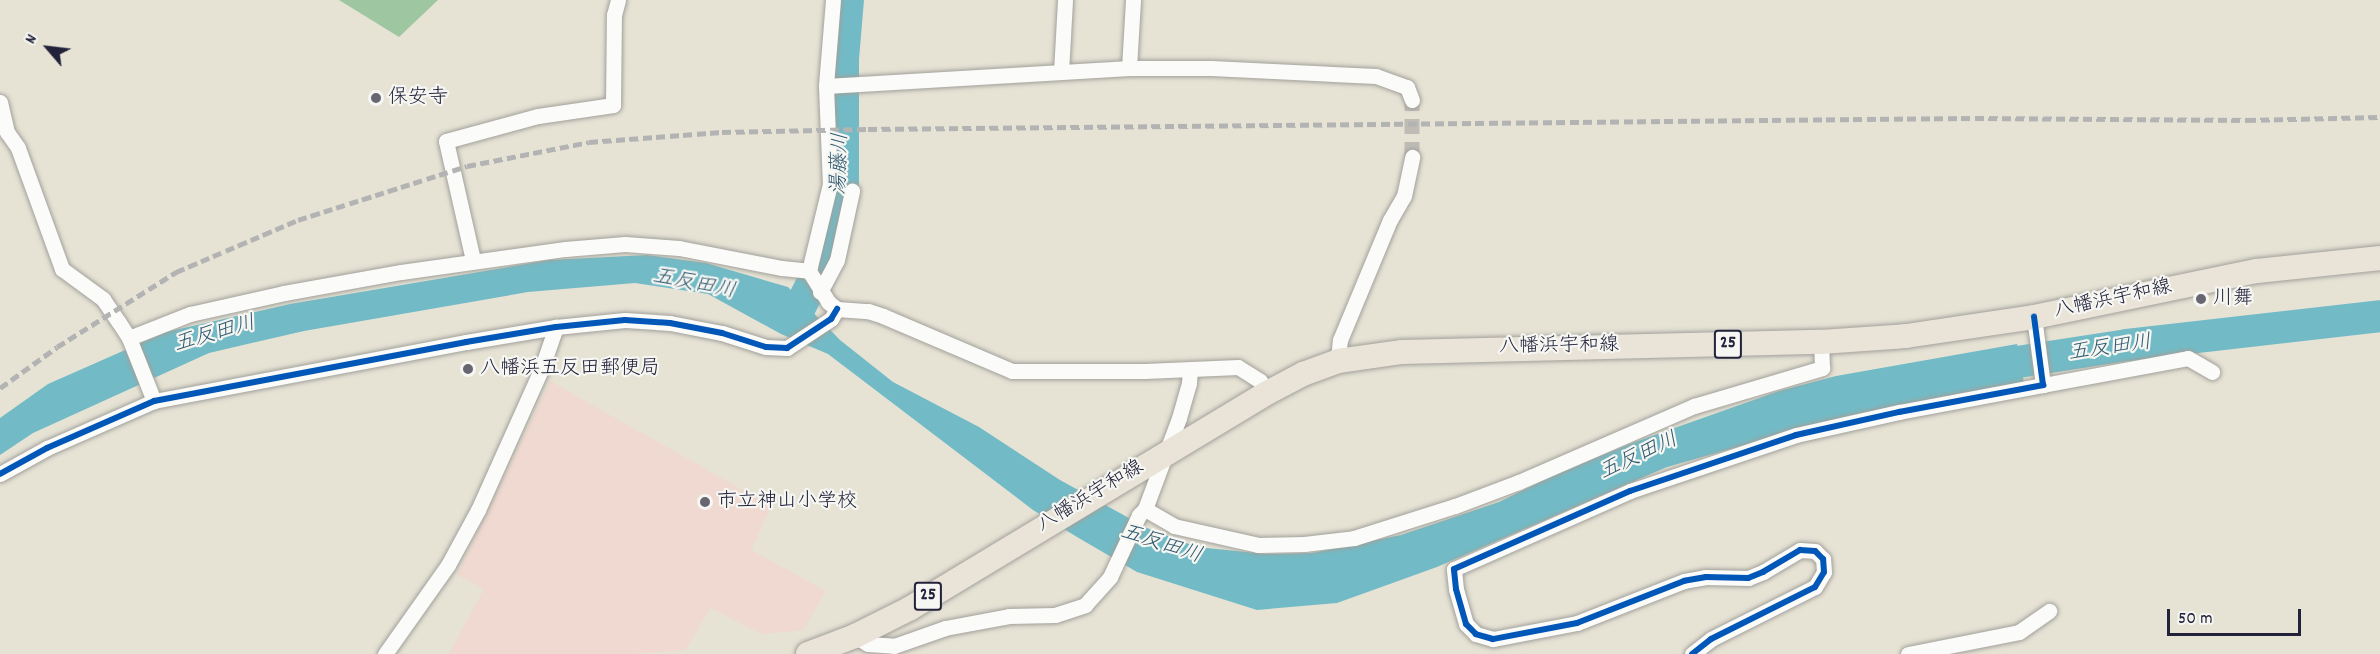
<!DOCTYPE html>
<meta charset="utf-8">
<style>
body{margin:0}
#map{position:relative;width:2380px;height:654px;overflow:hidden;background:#e6e3d5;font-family:Dekko,"Klee One",sans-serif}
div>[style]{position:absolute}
.built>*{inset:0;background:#efd9d0}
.forest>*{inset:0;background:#9dc6a1}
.water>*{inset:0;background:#72bbc6}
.river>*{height:32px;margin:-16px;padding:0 16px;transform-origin:16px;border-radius:16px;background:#72bbc6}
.minor-tunnel>*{height:15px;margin-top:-7.5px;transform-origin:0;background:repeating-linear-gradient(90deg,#bfbcb6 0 15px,transparent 0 23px)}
.roads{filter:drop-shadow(0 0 2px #a2a09b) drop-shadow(0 0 2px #a2a09b)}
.minor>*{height:15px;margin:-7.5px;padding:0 7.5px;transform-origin:7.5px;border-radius:7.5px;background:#fbfbf9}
.primary>*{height:24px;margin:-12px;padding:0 12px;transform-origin:12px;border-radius:12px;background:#eae3d8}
.rail>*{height:4.5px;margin-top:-2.25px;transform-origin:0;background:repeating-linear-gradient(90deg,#b3b3b4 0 9px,transparent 0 13.5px)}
.cycleway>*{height:6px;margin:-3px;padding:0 3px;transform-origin:3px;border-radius:3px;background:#0057b8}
.dots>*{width:16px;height:16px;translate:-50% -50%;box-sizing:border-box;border:3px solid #f6f6f2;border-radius:50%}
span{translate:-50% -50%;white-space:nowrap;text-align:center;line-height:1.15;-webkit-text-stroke:4.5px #f6f6f2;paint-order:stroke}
.shield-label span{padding:2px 4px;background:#f6f6f2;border:2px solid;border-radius:4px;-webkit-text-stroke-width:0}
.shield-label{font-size:18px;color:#22223b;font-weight:700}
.poi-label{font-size:20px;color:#22223b}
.left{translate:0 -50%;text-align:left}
.street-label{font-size:20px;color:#22223b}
.water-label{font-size:21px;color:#2e5870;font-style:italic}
.north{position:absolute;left:18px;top:18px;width:60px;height:60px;-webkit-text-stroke:4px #f6f6f2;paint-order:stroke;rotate:298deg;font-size:16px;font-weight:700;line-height:24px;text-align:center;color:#22223b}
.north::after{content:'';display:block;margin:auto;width:21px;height:27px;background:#22223b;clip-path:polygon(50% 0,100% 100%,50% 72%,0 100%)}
.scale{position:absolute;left:2167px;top:609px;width:134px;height:27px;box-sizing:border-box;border:3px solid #22223b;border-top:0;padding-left:8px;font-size:18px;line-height:21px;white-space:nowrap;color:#22223b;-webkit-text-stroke:4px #f6f6f2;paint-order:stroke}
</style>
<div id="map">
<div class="built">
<div style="clip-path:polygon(550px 381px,771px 506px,751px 550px,826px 591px,803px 630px,761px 634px,711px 608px,685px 650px,631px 654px,449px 654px,484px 589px,457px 575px)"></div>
</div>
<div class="forest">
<div style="clip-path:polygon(339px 0,438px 0,399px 37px)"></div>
</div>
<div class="water">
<div style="clip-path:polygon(647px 255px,706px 263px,788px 287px,840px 340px,893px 382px,979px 427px,1060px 480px,1147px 528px,1197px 547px,1266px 554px,1312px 553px,1401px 535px,1499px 502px,1558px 473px,1635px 442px,1779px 391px,1836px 376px,2017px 344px,2024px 383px,1847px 416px,1667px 467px,1437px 567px,1337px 603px,1257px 610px,1137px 572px,1077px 537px,1033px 510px,828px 354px,781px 334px,708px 294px,635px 283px,528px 292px,304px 331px,209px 353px,33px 433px,0 455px,0 418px,48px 384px,166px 332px,290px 304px,549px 260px)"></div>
</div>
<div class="river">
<div style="left:794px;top:319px;width:73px;rotate:-63.1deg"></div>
<div style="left:827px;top:254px;width:64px;rotate:-75.5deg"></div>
<div style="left:843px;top:192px;width:133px;rotate:-90deg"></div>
<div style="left:843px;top:59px;width:59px;rotate:-85.2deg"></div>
<div style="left:1979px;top:368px;width:150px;rotate:-8.8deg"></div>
<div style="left:2127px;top:345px;width:255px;rotate:-6.5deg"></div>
</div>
<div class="minor-tunnel">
<div style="left:1412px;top:157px;width:57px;rotate:-90deg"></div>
</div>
<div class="roads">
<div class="minor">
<div style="left:833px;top:0;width:86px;rotate:94.7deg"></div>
<div style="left:826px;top:86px;width:98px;rotate:87.7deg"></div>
<div style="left:830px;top:184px;width:89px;rotate:103.6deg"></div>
<div style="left:809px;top:271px;width:36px;rotate:58deg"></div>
<div style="left:828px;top:302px;width:11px;rotate:38deg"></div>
<div style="left:837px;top:309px;width:31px;rotate:4deg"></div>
<div style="left:868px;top:311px;width:16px;rotate:18deg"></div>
<div style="left:883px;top:316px;width:140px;rotate:23.1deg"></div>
<div style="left:1012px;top:371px;width:133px"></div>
<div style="left:1145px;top:371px;width:93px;rotate:-2.5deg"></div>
<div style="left:1238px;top:367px;width:26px;rotate:32deg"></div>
<div style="left:1260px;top:381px;width:14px;rotate:60deg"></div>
<div style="left:1129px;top:68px;width:68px;rotate:-86.6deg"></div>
<div style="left:1061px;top:72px;width:72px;rotate:-86.8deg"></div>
<div style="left:826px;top:86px;width:304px;rotate:-3.4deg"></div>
<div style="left:1129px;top:68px;width:82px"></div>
<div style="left:1211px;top:68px;width:165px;rotate:2.8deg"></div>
<div style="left:1376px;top:76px;width:33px;rotate:20deg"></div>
<div style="left:1407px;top:87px;width:14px;rotate:69deg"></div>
<div style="left:0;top:102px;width:31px;rotate:77deg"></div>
<div style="left:7px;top:132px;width:19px;rotate:55deg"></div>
<div style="left:18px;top:148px;width:129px;rotate:70deg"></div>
<div style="left:62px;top:269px;width:51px;rotate:36.2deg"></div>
<div style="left:103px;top:299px;width:27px;rotate:56deg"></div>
<div style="left:118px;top:321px;width:20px;rotate:57deg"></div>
<div style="left:129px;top:338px;width:68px;rotate:68.4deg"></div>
<div style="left:473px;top:260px;width:122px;rotate:-102.8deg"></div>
<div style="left:446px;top:141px;width:95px;rotate:-15.2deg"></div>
<div style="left:538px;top:116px;width:76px;rotate:-8.3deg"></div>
<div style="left:613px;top:105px;width:90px;rotate:-89.4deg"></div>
<div style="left:614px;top:15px;width:16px;rotate:-75deg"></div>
<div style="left:820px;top:292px;width:36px;rotate:-62deg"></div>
<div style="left:837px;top:260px;width:71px;rotate:-77.7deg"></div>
<div style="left:129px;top:338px;width:66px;rotate:-21.5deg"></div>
<div style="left:190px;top:314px;width:96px;rotate:-12.6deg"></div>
<div style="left:284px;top:293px;width:119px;rotate:-10.2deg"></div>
<div style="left:401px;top:272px;width:166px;rotate:-8deg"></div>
<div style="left:565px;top:249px;width:60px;rotate:-4.8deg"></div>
<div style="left:625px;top:244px;width:54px;rotate:4.2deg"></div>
<div style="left:679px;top:248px;width:105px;rotate:11deg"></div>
<div style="left:782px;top:268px;width:27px;rotate:6deg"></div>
<div style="left:1338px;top:361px;width:21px;rotate:-85deg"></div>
<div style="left:1340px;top:340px;width:130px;rotate:-67.4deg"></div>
<div style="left:1390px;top:220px;width:28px;rotate:-60deg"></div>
<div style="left:1404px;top:196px;width:40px;rotate:-78deg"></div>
<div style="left:2043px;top:385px;width:147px;rotate:-10.5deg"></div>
<div style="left:2188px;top:358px;width:28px;rotate:30deg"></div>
<div style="left:0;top:474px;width:54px;rotate:-29deg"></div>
<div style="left:47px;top:448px;width:117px;rotate:-23.7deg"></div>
<div style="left:154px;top:401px;width:318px;rotate:-10.7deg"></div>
<div style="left:466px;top:342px;width:91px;rotate:-9.5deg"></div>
<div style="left:556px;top:327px;width:69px;rotate:-5.8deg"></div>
<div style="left:625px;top:320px;width:45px;rotate:3.8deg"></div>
<div style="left:670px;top:323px;width:53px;rotate:10.9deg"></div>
<div style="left:722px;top:333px;width:46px;rotate:17.7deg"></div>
<div style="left:766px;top:347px;width:21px;rotate:3deg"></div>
<div style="left:787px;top:348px;width:53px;rotate:-33.4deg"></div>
<div style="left:831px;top:319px;width:12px;rotate:-59deg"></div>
<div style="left:1145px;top:509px;width:34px;rotate:30deg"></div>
<div style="left:1174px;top:526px;width:86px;rotate:12.7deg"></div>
<div style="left:1258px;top:545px;width:46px;rotate:-1.2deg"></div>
<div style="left:1304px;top:544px;width:50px;rotate:-6.8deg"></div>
<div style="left:1354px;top:538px;width:106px;rotate:-17.6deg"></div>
<div style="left:1455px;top:506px;width:68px;rotate:-20.6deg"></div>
<div style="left:1519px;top:482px;width:191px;rotate:-23.5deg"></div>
<div style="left:1694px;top:406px;width:134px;rotate:-16.5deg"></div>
<div style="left:1822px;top:368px;width:26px;rotate:-92deg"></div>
<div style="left:855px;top:636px;width:15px;rotate:32deg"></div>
<div style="left:868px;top:644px;width:26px;rotate:4deg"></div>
<div style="left:894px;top:646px;width:54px;rotate:-19.4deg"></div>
<div style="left:945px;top:628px;width:65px;rotate:-10.6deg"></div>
<div style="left:1009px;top:616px;width:46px;rotate:-1.2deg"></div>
<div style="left:1055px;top:615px;width:32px;rotate:-18deg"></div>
<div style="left:1085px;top:605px;width:38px;rotate:-48deg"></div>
<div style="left:1110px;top:577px;width:68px;rotate:-64.9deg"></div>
<div style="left:1139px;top:515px;width:8px;rotate:-45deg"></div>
<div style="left:1145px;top:509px;width:97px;rotate:-69.5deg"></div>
<div style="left:1179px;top:418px;width:36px;rotate:-74deg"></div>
<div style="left:1189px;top:383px;width:14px;rotate:-86deg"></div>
<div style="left:385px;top:654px;width:109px;rotate:-54.7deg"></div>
<div style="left:448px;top:565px;width:63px;rotate:-61.4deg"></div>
<div style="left:478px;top:510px;width:154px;rotate:-65.8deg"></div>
<div style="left:541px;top:370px;width:46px;rotate:-70.8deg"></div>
<div style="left:1692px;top:654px;width:24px;rotate:-38deg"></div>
<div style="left:1711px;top:639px;width:116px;rotate:-26.6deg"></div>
<div style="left:1815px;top:587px;width:17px;rotate:-59deg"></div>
<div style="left:1824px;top:572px;width:13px;rotate:-94deg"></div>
<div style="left:1823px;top:559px;width:11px;rotate:-135deg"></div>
<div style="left:1815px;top:551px;width:15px;rotate:-176deg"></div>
<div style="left:1800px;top:550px;width:43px;rotate:149.3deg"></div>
<div style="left:1763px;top:572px;width:16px;rotate:158deg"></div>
<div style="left:1748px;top:578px;width:42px;rotate:-178.6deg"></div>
<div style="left:1706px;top:577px;width:22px;rotate:170deg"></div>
<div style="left:1684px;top:581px;width:115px;rotate:158.6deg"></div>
<div style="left:1577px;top:623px;width:86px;rotate:169.2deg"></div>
<div style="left:1493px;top:639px;width:18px;rotate:-164deg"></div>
<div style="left:1476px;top:634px;width:14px;rotate:-135deg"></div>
<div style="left:1466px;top:624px;width:36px;rotate:-106deg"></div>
<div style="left:1456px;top:589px;width:20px;rotate:-96deg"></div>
<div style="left:1454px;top:569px;width:193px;rotate:-23.9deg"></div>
<div style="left:1630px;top:491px;width:175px;rotate:-18.6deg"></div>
<div style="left:1796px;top:435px;width:106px;rotate:-12.6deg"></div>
<div style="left:1899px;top:412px;width:147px;rotate:-10.6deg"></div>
<div style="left:2043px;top:385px;width:69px;rotate:-97.5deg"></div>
<div style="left:1908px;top:654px;width:113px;rotate:-11.2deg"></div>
<div style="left:2019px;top:632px;width:37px;rotate:-35deg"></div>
</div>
<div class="primary">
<div style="left:808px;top:654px;width:50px;rotate:-21deg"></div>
<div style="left:855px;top:636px;width:60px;rotate:-26.6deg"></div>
<div style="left:909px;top:609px;width:418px;rotate:-31.1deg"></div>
<div style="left:1267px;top:393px;width:41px;rotate:-27.8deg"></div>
<div style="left:1303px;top:374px;width:37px;rotate:-20deg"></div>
<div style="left:1338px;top:361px;width:65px;rotate:-8deg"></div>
<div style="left:1402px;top:352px;width:419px;rotate:-1.4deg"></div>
<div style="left:1821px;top:342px;width:85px;rotate:-4deg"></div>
<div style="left:1906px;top:336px;width:129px;rotate:-8.4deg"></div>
<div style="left:2034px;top:317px;width:228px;rotate:-11.7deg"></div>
<div style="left:2257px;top:271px;width:124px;rotate:-6deg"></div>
</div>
</div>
<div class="rail">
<div style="left:0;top:388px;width:70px;rotate:-35.7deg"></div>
<div style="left:57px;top:347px;width:141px;rotate:-32.2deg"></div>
<div style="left:176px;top:272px;width:133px;rotate:-23.1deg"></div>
<div style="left:298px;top:220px;width:177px;rotate:-17.7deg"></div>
<div style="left:467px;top:166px;width:124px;rotate:-11.1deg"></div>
<div style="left:589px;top:142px;width:133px;rotate:-4.3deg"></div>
<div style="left:722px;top:132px;width:146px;rotate:-1.2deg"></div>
<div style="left:868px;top:129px;width:1107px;rotate:-0.57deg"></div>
<div style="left:1975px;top:118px;width:272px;rotate:0.4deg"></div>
<div style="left:2247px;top:120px;width:133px;rotate:-1.3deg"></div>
</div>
<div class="cycleway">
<div style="left:0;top:474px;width:54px;rotate:-29deg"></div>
<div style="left:47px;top:448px;width:117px;rotate:-23.7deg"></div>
<div style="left:154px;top:401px;width:318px;rotate:-10.7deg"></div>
<div style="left:466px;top:342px;width:91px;rotate:-9.5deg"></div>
<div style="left:556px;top:327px;width:69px;rotate:-5.8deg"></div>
<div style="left:625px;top:320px;width:45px;rotate:3.8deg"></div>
<div style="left:670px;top:323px;width:53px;rotate:10.9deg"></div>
<div style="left:722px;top:333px;width:46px;rotate:17.7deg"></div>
<div style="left:766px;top:347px;width:21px;rotate:3deg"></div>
<div style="left:787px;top:348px;width:53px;rotate:-33.4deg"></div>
<div style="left:831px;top:319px;width:12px;rotate:-59deg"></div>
<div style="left:1692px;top:654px;width:24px;rotate:-38deg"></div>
<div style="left:1711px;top:639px;width:116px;rotate:-26.6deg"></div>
<div style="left:1815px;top:587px;width:17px;rotate:-59deg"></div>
<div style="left:1824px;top:572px;width:13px;rotate:-94deg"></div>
<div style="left:1823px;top:559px;width:11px;rotate:-135deg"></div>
<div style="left:1815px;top:551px;width:15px;rotate:-176deg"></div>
<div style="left:1800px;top:550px;width:43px;rotate:149.3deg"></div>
<div style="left:1763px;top:572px;width:16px;rotate:158deg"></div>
<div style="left:1748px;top:578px;width:42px;rotate:-178.6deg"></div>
<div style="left:1706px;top:577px;width:22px;rotate:170deg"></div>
<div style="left:1684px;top:581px;width:115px;rotate:158.6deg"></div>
<div style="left:1577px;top:623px;width:86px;rotate:169.2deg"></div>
<div style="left:1493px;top:639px;width:18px;rotate:-164deg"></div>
<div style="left:1476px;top:634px;width:14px;rotate:-135deg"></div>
<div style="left:1466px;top:624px;width:36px;rotate:-106deg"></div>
<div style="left:1456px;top:589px;width:20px;rotate:-96deg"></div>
<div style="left:1454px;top:569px;width:193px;rotate:-23.9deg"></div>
<div style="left:1630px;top:491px;width:175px;rotate:-18.6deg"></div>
<div style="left:1796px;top:435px;width:106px;rotate:-12.6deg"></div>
<div style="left:1899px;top:412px;width:147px;rotate:-10.6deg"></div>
<div style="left:2043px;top:385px;width:69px;rotate:-97.5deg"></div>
</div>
<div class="dots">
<div style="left:376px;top:98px;background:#676671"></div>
<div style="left:2201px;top:299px;background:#676671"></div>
<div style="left:468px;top:369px;background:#676671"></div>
<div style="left:705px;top:502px;background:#676671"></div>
</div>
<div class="shield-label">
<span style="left:1728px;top:344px">25</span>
<span style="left:928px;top:596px">25</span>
</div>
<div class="poi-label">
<span class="left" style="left:388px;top:98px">保安寺</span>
<span class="left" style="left:2213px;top:299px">川舞</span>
<span class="left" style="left:480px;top:369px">八幡浜五反田郵便局</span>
<span class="left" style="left:717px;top:502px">市立神山小学校</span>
</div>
<div class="street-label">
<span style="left:2113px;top:300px;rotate:-12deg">八幡浜宇和線</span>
<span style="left:1559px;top:347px;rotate:-1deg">八幡浜宇和線</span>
<span style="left:1091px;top:497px;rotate:-31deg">八幡浜宇和線</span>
</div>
<div class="water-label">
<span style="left:841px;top:164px;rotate:-88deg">湯藤川</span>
<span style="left:694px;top:285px;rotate:11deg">五反田川</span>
<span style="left:215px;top:335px;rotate:-16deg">五反田川</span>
<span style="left:2110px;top:349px;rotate:-8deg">五反田川</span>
<span style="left:1639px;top:457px;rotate:-25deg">五反田川</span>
<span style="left:1161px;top:545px;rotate:18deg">五反田川</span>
</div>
<div class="north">N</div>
<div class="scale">50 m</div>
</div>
